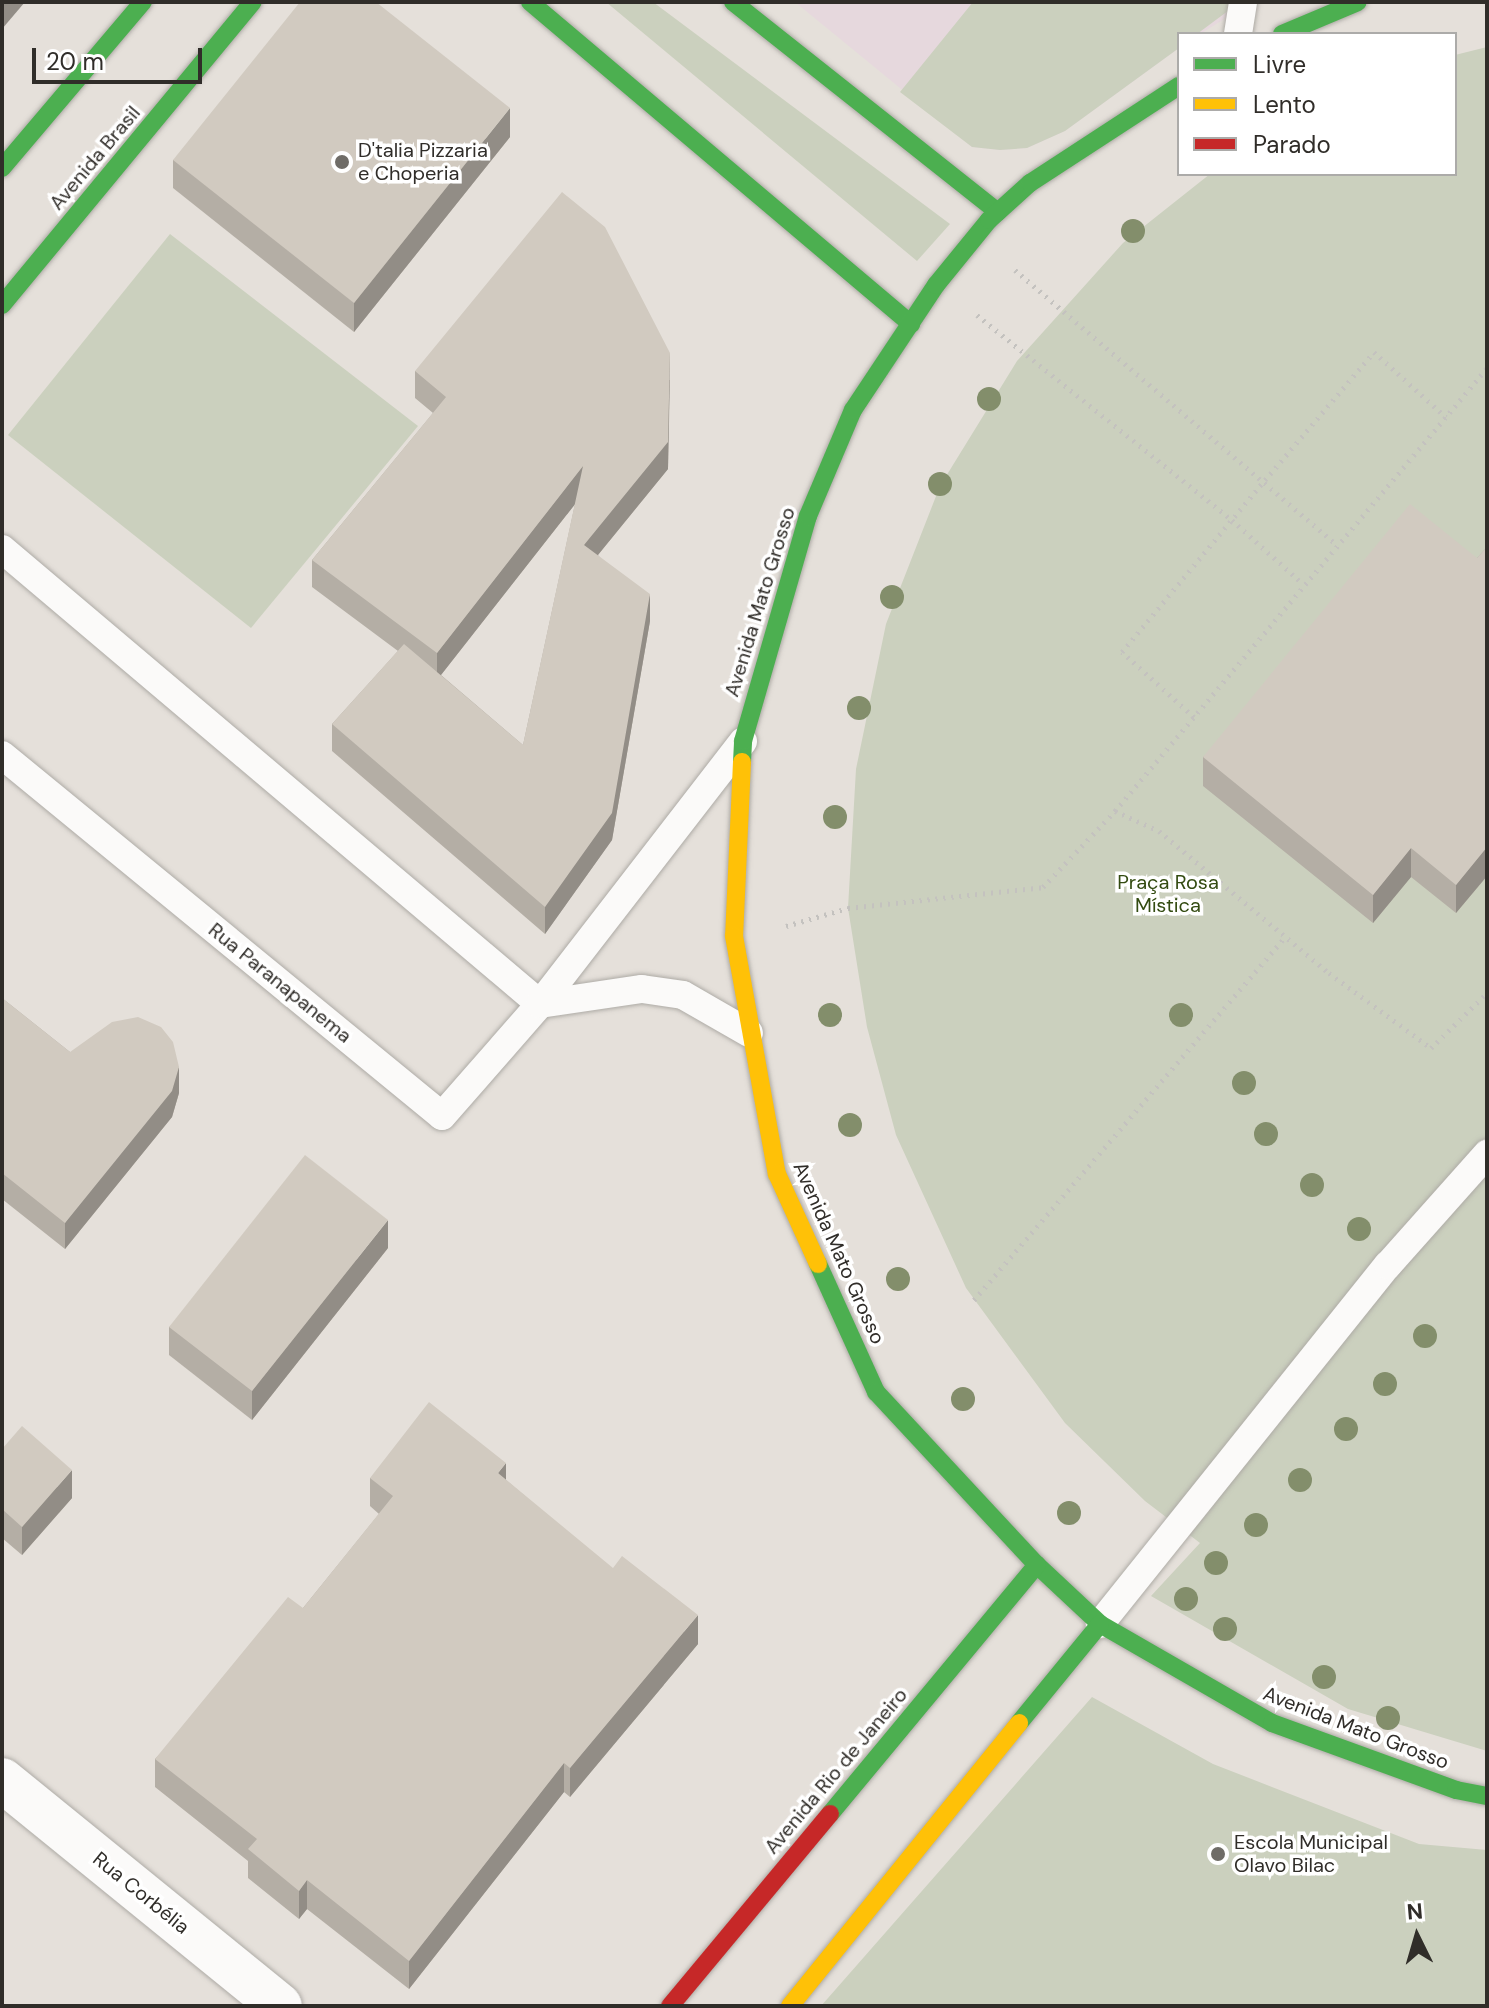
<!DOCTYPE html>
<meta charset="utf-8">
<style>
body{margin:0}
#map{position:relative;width:1489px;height:2008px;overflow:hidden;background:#e5e0da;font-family:"DM Sans",sans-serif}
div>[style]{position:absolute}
.medical>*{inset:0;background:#e6d8dd}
.green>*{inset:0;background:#cbd0be}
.path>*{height:5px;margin-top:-2.5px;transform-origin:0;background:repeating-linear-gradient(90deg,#c4c2bf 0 2px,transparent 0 8px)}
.roads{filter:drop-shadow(0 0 2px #aeaba6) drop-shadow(0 0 2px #aeaba6)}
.lane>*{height:28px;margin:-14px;padding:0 14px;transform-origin:14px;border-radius:14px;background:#fbfaf9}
.street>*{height:44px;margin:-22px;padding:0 22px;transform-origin:22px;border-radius:22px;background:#fbfaf9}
.fast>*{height:18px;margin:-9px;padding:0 9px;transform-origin:9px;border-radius:9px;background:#4caf50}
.slow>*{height:18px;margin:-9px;padding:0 9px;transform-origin:9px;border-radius:9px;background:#ffc107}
.jam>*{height:18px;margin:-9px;padding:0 9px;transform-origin:9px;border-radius:9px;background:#c62828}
.trees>*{width:24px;height:24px;margin:-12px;border-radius:50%;background:#838e6b}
.wall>*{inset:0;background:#b4aea5}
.shaded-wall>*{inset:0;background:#928d86}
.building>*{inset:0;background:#d1cac0}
.dots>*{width:22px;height:22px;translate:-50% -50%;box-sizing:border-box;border:4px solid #fff;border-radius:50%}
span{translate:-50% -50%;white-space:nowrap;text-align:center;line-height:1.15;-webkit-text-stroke:7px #fff;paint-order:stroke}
.poi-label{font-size:20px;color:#302d29}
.left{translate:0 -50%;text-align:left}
.street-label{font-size:20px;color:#302d29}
.park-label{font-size:20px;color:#334b11}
.frame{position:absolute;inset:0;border:4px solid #302d29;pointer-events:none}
.legend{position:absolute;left:1177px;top:32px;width:280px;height:144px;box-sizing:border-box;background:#fff;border:2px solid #acaba9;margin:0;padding:10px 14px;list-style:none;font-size:24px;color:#302d29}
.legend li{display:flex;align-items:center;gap:16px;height:40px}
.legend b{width:40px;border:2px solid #acaba9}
.north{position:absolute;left:1377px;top:1896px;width:80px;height:80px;-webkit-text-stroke:6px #fff;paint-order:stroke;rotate:355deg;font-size:22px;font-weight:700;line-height:32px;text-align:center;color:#302d29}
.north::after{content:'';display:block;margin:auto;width:28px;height:36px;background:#302d29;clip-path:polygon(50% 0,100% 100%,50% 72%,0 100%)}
.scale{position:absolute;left:32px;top:48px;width:170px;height:36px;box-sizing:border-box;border:4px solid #302d29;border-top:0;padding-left:10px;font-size:24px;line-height:28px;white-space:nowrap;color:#302d29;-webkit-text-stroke:6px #fff;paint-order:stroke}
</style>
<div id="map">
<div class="medical">
<div style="clip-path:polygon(795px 2px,1252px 2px,1200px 34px,1179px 34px,1179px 48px,1065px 131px,1027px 148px,1000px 150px,972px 147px)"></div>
</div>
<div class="green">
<div style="clip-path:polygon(606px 2px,653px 2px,950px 224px,917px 261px)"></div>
<div style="clip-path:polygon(973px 2px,1240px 2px,1197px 34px,1179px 34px,1179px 48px,1065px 131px,1027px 148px,1000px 150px,972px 147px,900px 92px)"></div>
<div style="clip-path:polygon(1487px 47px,1487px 1751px,1348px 1709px,1151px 1596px,1200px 1543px,1145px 1501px,1065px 1423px,966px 1288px,896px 1135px,867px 1027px,848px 908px,856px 769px,886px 624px,940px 486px,1017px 361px,1123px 243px,1210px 174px,1455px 174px,1455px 55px)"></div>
<div style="clip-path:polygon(170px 234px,418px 426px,251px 628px,8px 435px)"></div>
<div style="clip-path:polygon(1092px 1697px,1213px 1764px,1419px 1844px,1487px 1850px,1487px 2006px,821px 2006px)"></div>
</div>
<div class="path">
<div style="left:1015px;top:270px;width:423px;rotate:40.5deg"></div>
<div style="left:977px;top:315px;width:327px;rotate:38.8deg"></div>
<div style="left:1232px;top:520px;width:96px;rotate:42deg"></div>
<div style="left:1194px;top:717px;width:97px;rotate:-137.9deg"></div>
<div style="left:1122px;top:652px;width:224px;rotate:-50.3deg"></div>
<div style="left:1265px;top:480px;width:168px;rotate:-49.6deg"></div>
<div style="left:1374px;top:352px;width:97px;rotate:42.1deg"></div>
<div style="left:1115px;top:811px;width:48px;rotate:24.4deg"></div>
<div style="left:1159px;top:831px;width:222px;rotate:39.9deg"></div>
<div style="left:1329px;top:973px;width:127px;rotate:36.3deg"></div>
<div style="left:1431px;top:1048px;width:78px;rotate:-44.5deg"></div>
<div style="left:786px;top:926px;width:65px;rotate:-16.2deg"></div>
<div style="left:848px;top:908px;width:196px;rotate:-6.1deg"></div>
<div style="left:1043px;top:887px;width:105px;rotate:-46.5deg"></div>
<div style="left:1115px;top:811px;width:578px;rotate:-49.98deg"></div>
<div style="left:974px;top:1300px;width:478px;rotate:-49.4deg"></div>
</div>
<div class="roads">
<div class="lane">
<div style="left:1238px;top:34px;width:32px;rotate:-81deg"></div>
<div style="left:2px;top:549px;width:705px;rotate:40.22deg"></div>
<div style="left:2px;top:755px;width:569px;rotate:39.37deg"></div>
<div style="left:442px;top:1116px;width:149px;rotate:-48.8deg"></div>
<div style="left:540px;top:1004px;width:332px;rotate:-52.3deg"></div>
<div style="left:540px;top:1004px;width:103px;rotate:-8.4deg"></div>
<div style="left:642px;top:989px;width:41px;rotate:8.3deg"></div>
<div style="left:683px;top:995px;width:76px;rotate:29.9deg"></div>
<div style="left:1100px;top:1624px;width:460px;rotate:-51.3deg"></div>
<div style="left:1388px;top:1265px;width:149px;rotate:-48.3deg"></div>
</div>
<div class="street">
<div style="left:2px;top:1780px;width:358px;rotate:39.1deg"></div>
</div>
<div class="fast">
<div style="left:530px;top:2px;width:499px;rotate:40.2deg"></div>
<div style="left:733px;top:2px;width:338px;rotate:38.4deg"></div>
<div style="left:1282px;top:34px;width:82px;rotate:-22.8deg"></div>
<div style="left:2px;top:168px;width:218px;rotate:-49.7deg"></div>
<div style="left:2px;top:305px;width:393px;rotate:-50.4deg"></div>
<div style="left:742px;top:762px;width:21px;rotate:-87deg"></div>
<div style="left:743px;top:741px;width:234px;rotate:-73.9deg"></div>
<div style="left:808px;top:516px;width:115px;rotate:-67deg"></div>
<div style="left:853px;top:410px;width:150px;rotate:-56.4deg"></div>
<div style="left:936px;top:285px;width:84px;rotate:-50.8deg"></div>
<div style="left:989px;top:220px;width:55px;rotate:-42.1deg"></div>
<div style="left:1030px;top:183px;width:178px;rotate:-33.1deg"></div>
<div style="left:818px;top:1264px;width:141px;rotate:65.6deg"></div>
<div style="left:876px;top:1392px;width:236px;rotate:47.1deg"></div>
<div style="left:1037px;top:1565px;width:86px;rotate:43.1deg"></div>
<div style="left:1100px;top:1624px;width:198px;rotate:29.9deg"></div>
<div style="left:1272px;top:1723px;width:196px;rotate:20deg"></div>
<div style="left:1456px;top:1790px;width:32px;rotate:11deg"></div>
<div style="left:1019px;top:1723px;width:128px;rotate:-50.7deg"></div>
<div style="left:830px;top:1814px;width:324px;rotate:-50.3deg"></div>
</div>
<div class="slow">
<div style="left:742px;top:762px;width:174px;rotate:92.6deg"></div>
<div style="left:734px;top:936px;width:242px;rotate:79.8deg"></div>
<div style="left:777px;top:1174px;width:99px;rotate:65.5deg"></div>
<div style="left:790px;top:2006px;width:364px;rotate:-51deg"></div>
</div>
<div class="jam">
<div style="left:670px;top:2006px;width:250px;rotate:-50.2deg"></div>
</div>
</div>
<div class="trees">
<div style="left:1133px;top:231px"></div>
<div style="left:989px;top:399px"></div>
<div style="left:940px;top:484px"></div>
<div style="left:892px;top:597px"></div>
<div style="left:859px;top:708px"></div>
<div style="left:835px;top:817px"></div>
<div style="left:830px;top:1015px"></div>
<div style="left:1181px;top:1015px"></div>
<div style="left:1244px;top:1083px"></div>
<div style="left:850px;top:1125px"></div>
<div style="left:1266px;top:1134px"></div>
<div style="left:1312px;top:1185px"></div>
<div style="left:1359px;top:1229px"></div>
<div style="left:898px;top:1279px"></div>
<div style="left:1425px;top:1336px"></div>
<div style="left:1385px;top:1384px"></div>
<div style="left:963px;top:1399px"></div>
<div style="left:1346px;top:1429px"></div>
<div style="left:1300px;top:1480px"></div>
<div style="left:1069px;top:1513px"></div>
<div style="left:1256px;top:1525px"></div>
<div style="left:1216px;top:1563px"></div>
<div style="left:1186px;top:1599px"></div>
<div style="left:1225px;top:1629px"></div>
<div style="left:1324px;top:1677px"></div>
<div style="left:1388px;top:1718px"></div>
</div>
<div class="wall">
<div style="clip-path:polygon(510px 137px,354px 332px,173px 188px,173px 160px)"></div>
<div style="clip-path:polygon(evenodd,415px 371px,670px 380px,668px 469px,598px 555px,650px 621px,612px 840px,545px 934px,332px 751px,332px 724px,398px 651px,312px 587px,312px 560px,433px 413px,415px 398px,415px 371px,575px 504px,523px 745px,441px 675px,575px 504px)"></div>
<div style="clip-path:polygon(1487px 547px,1487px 876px,1456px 913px,1411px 877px,1373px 923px,1203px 786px,1203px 757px,1477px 558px)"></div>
<div style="clip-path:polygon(2px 998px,70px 1052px,179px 1093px,172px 1117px,65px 1249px,2px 1199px)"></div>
<div style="clip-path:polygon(388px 1248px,252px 1420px,169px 1355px,169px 1327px)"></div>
<div style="clip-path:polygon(2px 1449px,72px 1498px,22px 1555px,2px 1538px)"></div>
<div style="clip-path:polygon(370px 1478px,506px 1480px,698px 1644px,570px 1797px,564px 1792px,409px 1989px,307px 1909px,299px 1919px,248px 1878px,248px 1861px,155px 1787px,155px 1759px,303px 1608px,379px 1514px,370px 1506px)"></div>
</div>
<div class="shaded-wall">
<div style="clip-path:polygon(2px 2px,25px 2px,2px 29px)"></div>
<div style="clip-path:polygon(510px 108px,510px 137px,354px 332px,354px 303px)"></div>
<div style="clip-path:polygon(670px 353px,668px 469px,584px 572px,584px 545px)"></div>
<div style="clip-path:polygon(583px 466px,583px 494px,437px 680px,437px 653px)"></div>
<div style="clip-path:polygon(650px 594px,650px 621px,612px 840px,545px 934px,545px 907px)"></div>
<div style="clip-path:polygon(1487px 847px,1487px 876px,1456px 913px,1456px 885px)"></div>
<div style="clip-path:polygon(1411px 848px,1411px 877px,1373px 923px,1373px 895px)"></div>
<div style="clip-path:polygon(179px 1067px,179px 1093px,172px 1117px,65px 1249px,65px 1223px)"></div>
<div style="clip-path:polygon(388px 1220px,388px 1248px,252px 1420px,252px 1391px)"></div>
<div style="clip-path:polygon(506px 1463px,506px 1491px,498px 1473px)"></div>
<div style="clip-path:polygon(72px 1470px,72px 1498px,22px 1555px,22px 1527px)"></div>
<div style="clip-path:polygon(698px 1615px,698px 1644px,570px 1797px,570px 1768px)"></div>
<div style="clip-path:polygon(564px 1763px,564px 1792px,409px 1989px,409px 1961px)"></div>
<div style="clip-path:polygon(307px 1880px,307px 1909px,299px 1919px,299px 1891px)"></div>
</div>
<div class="building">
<div style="clip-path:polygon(300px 2px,376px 2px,510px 108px,354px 303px,173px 160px)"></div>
<div style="clip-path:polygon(562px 192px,605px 227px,670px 353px,668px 442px,584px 545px,650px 594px,612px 813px,545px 907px,332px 724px,404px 644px,523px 745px,583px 466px,437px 653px,312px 560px,446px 397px,415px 371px)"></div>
<div style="clip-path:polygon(1410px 504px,1477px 558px,1487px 547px,1487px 847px,1456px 885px,1411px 848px,1373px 895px,1203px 757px)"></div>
<div style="clip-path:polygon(2px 998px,70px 1052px,112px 1022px,138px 1017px,161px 1027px,173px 1042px,179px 1067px,172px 1091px,65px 1223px,2px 1173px)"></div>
<div style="clip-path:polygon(305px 1155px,388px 1220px,252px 1391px,169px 1327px)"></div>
<div style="clip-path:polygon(429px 1402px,506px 1463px,498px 1473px,613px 1568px,622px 1556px,698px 1615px,570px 1768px,564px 1763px,409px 1961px,307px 1880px,299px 1891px,248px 1849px,257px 1839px,155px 1759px,288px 1597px,303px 1608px,393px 1496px,370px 1478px)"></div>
<div style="clip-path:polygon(22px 1426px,72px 1470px,22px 1527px,2px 1509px,2px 1449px)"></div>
</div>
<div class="dots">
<div style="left:342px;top:162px;background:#6f6c67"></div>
<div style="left:1218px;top:1854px;background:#6f6c67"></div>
</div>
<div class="poi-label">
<span class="left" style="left:358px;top:162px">D'talia Pizzaria<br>e Choperia</span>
<span class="left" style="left:1234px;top:1854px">Escola Municipal<br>Olavo Bilac</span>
</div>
<div class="street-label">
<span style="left:95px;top:158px;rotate:-50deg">Avenida Brasil</span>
<span style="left:760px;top:602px;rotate:-73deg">Avenida Mato Grosso</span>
<span style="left:280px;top:983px;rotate:39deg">Rua Paranapanema</span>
<span style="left:839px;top:1253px;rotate:66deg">Avenida Mato Grosso</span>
<span style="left:1356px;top:1728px;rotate:21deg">Avenida Mato Grosso</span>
<span style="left:836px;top:1771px;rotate:-50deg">Avenida Rio de Janeiro</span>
<span style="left:141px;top:1893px;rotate:39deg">Rua Corbélia</span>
</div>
<div class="park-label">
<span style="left:1168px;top:894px">Praça Rosa<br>Mística</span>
</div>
<div class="frame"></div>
<ul class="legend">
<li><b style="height:10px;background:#4caf50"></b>Livre</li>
<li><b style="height:10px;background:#ffc107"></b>Lento</li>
<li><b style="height:10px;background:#c62828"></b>Parado</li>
</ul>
<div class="north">N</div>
<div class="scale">20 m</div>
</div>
